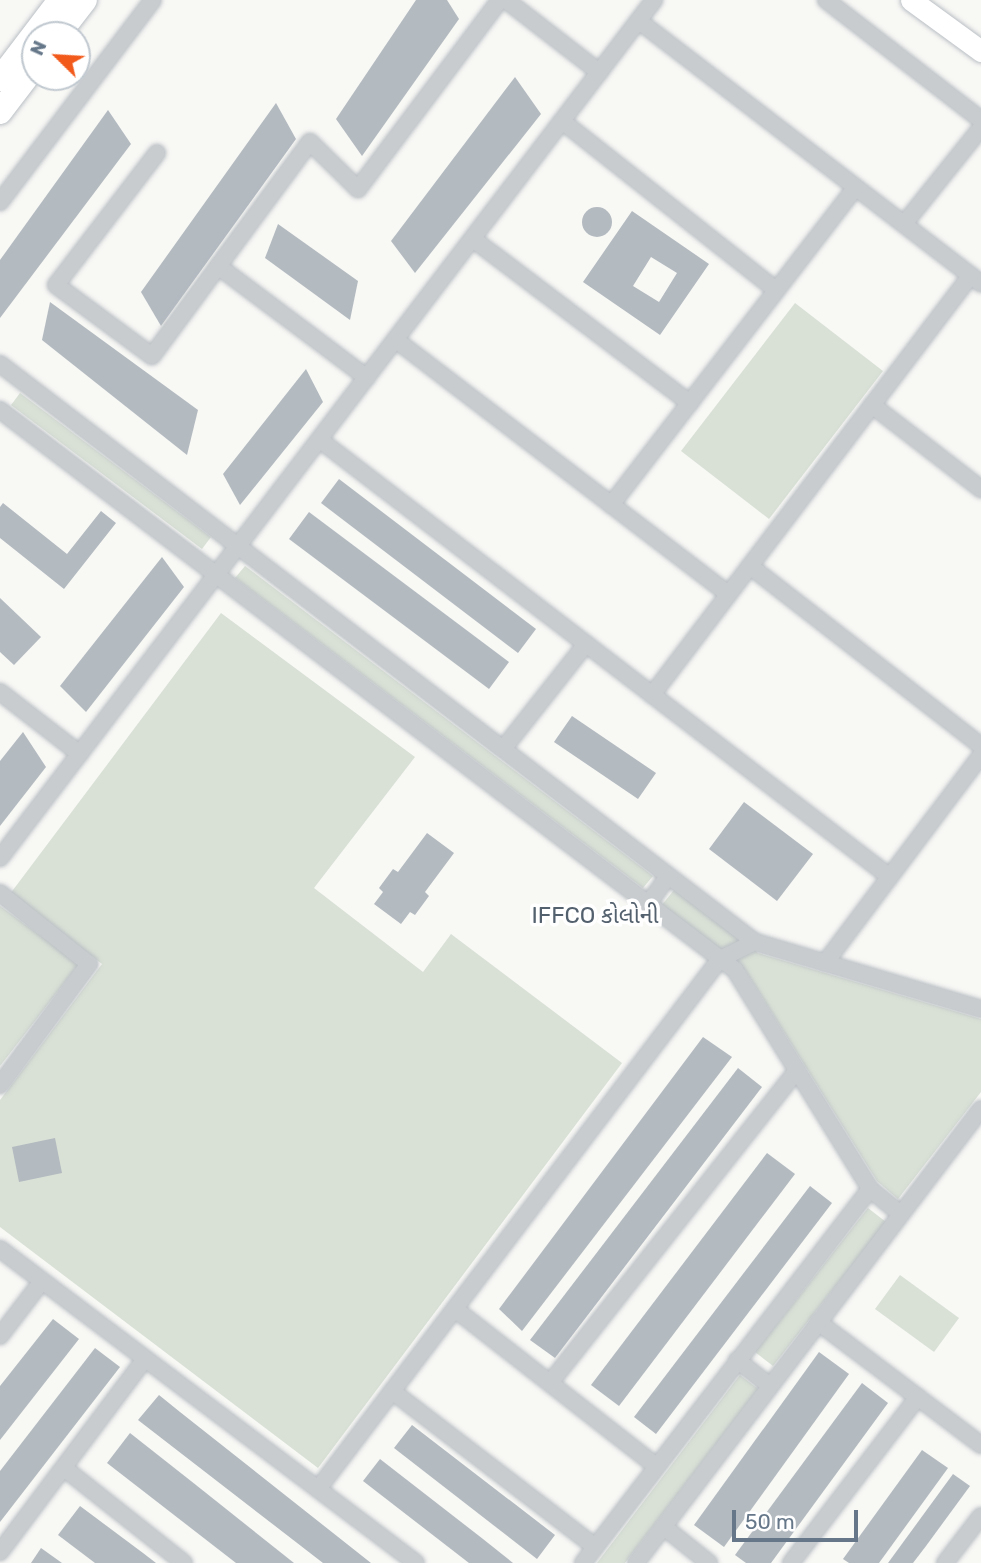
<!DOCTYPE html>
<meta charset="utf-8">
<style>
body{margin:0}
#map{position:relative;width:981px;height:1563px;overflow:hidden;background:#f8f8f5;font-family:Rubik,"Noto Sans Gujarati",sans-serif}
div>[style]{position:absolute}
.green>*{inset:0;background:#d9e1d6}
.building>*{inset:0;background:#b3bac0}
.round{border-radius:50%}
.roads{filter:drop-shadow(0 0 2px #babfc4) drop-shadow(0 0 2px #babfc4)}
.street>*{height:16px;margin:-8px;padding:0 8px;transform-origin:8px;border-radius:8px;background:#c8cccf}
.secondary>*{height:21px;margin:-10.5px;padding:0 10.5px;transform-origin:10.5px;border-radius:10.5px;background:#fff}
.primary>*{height:24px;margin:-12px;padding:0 12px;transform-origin:12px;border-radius:12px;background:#fff}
span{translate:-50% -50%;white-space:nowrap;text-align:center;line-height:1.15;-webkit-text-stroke:7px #fff;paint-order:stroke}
.quarter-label{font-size:23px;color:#53606d}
.north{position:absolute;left:21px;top:21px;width:70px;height:70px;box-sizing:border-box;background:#fff;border:2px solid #c1c9d0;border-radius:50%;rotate:294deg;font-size:19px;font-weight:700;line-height:28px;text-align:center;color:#657789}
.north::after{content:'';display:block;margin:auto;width:24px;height:32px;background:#f25a1c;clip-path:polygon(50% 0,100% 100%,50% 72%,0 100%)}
.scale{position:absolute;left:732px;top:1510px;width:126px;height:32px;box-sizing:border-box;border:4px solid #657789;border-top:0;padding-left:9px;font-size:21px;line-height:24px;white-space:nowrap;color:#657789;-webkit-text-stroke:5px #fff;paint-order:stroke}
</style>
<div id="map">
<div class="green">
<div style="clip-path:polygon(795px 303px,883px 371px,769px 519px,681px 451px)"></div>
<div style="clip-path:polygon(20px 393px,211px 537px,202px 549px,11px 405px)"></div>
<div style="clip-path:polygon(245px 566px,653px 876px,643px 888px,235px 578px)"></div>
<div style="clip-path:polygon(221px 613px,415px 757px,314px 888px,423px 972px,451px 934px,622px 1063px,318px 1468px,0 1227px,0 1100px,102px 964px,10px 894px)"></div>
<div style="clip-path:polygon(674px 890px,758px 953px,981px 1019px,981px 1092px,898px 1199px,877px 1181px,745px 970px,661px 906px)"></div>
<div style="clip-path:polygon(0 906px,79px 964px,0 1066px)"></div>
<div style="clip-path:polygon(868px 1208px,886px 1222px,773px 1366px,755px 1352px)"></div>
<div style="clip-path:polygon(900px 1275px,959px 1318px,934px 1352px,875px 1309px)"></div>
<div style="clip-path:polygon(740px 1375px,758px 1389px,625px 1563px,597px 1563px)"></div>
</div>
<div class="building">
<div style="clip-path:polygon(416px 0,447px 0,459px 19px,362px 156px,336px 119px)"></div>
<div style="clip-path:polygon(515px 77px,541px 114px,415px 273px,391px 241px)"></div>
<div style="clip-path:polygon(276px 103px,296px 139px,161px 326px,141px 292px)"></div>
<div style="clip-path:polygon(108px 110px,131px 144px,0 318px,0 260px)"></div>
<div class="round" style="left:582px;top:207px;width:30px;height:30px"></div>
<div style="clip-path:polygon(evenodd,632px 211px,709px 264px,660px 335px,583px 282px,632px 211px,651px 257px,677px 273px,659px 302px,633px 286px,651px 257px)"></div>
<div style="clip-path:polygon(278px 224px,358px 281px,350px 320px,265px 258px)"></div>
<div style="clip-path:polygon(50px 302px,198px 410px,187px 455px,42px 340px)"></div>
<div style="clip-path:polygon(306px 369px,323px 402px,240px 505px,223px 474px)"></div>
<div style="clip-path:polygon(339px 479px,536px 629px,518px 653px,321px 503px)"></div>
<div style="clip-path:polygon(3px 503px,67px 554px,101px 511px,116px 523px,64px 589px,0 538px,0 507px)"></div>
<div style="clip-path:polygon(309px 512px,509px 662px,489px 689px,289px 539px)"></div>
<div style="clip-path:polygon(162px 557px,184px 587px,86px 712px,60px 686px)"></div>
<div style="clip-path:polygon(0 598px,41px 637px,14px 665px,0 652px)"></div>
<div style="clip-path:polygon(572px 716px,656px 773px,638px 799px,554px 742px)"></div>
<div style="clip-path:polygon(23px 732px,46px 767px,0 826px,0 761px)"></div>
<div style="clip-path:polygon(744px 802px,813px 854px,777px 901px,709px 849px)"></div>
<div style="clip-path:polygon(427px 833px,454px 853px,425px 892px,429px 896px,415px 915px,410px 912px,401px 924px,374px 904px,383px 892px,379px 888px,393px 869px,398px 872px)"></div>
<div style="clip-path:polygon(703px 1037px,732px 1057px,522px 1331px,499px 1309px)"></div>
<div style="clip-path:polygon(738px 1068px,762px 1087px,555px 1358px,530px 1340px)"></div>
<div style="clip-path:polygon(55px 1138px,62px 1173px,19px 1182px,12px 1147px)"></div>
<div style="clip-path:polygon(767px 1153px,795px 1174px,619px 1406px,591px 1385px)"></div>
<div style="clip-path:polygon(810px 1186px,832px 1203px,656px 1434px,634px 1417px)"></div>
<div style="clip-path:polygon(53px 1319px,79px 1339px,0 1440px,0 1386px)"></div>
<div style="clip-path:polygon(95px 1348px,120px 1367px,0 1522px,0 1471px)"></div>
<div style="clip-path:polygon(819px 1352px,849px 1374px,724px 1547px,694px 1525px)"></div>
<div style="clip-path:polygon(862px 1383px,888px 1403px,771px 1563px,746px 1563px,735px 1555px)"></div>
<div style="clip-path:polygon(159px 1395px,180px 1412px,371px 1563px,323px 1563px,138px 1420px)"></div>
<div style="clip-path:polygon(412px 1425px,555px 1535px,537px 1559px,394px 1448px)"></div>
<div style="clip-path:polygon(130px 1433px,196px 1485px,294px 1563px,236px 1563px,107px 1463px)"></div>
<div style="clip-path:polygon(922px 1450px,948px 1468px,879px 1563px,849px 1563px,843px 1559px)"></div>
<div style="clip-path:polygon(380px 1459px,483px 1539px,513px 1563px,469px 1563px,363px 1481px)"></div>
<div style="clip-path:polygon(953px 1474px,970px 1486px,926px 1546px,913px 1563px,888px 1563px)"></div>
<div style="clip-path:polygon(80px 1506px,143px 1553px,156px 1563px,95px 1563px,58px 1535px)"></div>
<div style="clip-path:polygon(41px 1548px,62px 1563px,31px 1563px)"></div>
</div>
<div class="roads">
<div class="street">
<div style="left:506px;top:0;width:118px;rotate:37.7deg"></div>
<div style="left:826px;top:0;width:196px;rotate:37.7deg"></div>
<div style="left:639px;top:21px;width:431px;rotate:37.5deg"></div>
<div style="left:562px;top:121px;width:273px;rotate:38.3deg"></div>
<div style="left:157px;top:153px;width:166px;rotate:127.4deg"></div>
<div style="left:56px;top:285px;width:119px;rotate:36.5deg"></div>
<div style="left:152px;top:356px;width:266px;rotate:-53.6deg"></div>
<div style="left:310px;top:142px;width:67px;rotate:44.4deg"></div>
<div style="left:358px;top:189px;width:236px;rotate:-53.1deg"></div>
<div style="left:0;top:202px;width:253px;rotate:-52.9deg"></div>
<div style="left:904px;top:224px;width:123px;rotate:-51.3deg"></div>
<div style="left:473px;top:239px;width:272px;rotate:37.1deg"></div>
<div style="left:218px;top:266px;width:186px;rotate:36.9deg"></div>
<div style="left:396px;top:340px;width:418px;rotate:37.4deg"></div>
<div style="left:0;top:364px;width:951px;rotate:37.44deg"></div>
<div style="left:755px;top:942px;width:236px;rotate:16.5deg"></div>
<div style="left:872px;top:405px;width:138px;rotate:37.6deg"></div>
<div style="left:0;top:410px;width:924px;rotate:37.3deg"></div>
<div style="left:735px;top:970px;width:257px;rotate:58.3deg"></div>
<div style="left:870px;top:1189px;width:38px;rotate:39deg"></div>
<div style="left:320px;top:440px;width:718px;rotate:37.48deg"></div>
<div style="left:611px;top:505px;width:401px;rotate:-52.4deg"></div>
<div style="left:750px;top:566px;width:293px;rotate:37.9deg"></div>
<div style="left:0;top:692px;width:101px;rotate:37.8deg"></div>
<div style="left:652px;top:695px;width:527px;rotate:-52.78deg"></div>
<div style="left:503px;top:749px;width:134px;rotate:-51.7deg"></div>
<div style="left:0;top:858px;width:1079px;rotate:-52.68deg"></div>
<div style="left:0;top:893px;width:114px;rotate:38.6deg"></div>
<div style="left:89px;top:964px;width:150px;rotate:126.3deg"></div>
<div style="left:648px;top:904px;width:34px;rotate:-54deg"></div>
<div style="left:825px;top:963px;width:260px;rotate:-53.1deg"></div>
<div style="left:0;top:1249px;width:521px;rotate:37.05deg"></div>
<div style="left:455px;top:1309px;width:255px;rotate:38deg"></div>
<div style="left:818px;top:1322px;width:204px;rotate:37deg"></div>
<div style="left:0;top:1336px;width:69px;rotate:-52.6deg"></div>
<div style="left:737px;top:1360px;width:42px;rotate:38.2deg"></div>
<div style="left:550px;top:1383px;width:399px;rotate:-51.7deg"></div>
<div style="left:392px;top:1391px;width:256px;rotate:37.5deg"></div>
<div style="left:64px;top:1468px;width:153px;rotate:38.4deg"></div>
<div style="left:318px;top:1489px;width:665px;rotate:-52.82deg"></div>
<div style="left:720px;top:959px;width:39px;rotate:-26deg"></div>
<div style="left:664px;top:1527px;width:58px;rotate:38.7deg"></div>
<div style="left:0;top:1552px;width:241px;rotate:-53.1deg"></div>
<div style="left:583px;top:1563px;width:471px;rotate:-52.5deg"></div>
<div style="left:636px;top:1563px;width:570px;rotate:-52.77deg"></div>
<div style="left:791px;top:1563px;width:209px;rotate:-52.6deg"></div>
<div style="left:945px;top:1563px;width:59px;rotate:-52.5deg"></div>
</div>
<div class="secondary">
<div style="left:911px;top:0;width:87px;rotate:36.1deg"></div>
</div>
<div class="primary">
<div style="left:58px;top:35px;width:44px;rotate:-52.4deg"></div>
<div style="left:0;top:79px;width:99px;rotate:-52.8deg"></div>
<div style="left:0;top:112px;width:58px;rotate:-52.7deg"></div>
</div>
</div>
<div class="quarter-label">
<span style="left:595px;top:915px">IFFCO કોલોની</span>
</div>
<div class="north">N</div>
<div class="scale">50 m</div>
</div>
